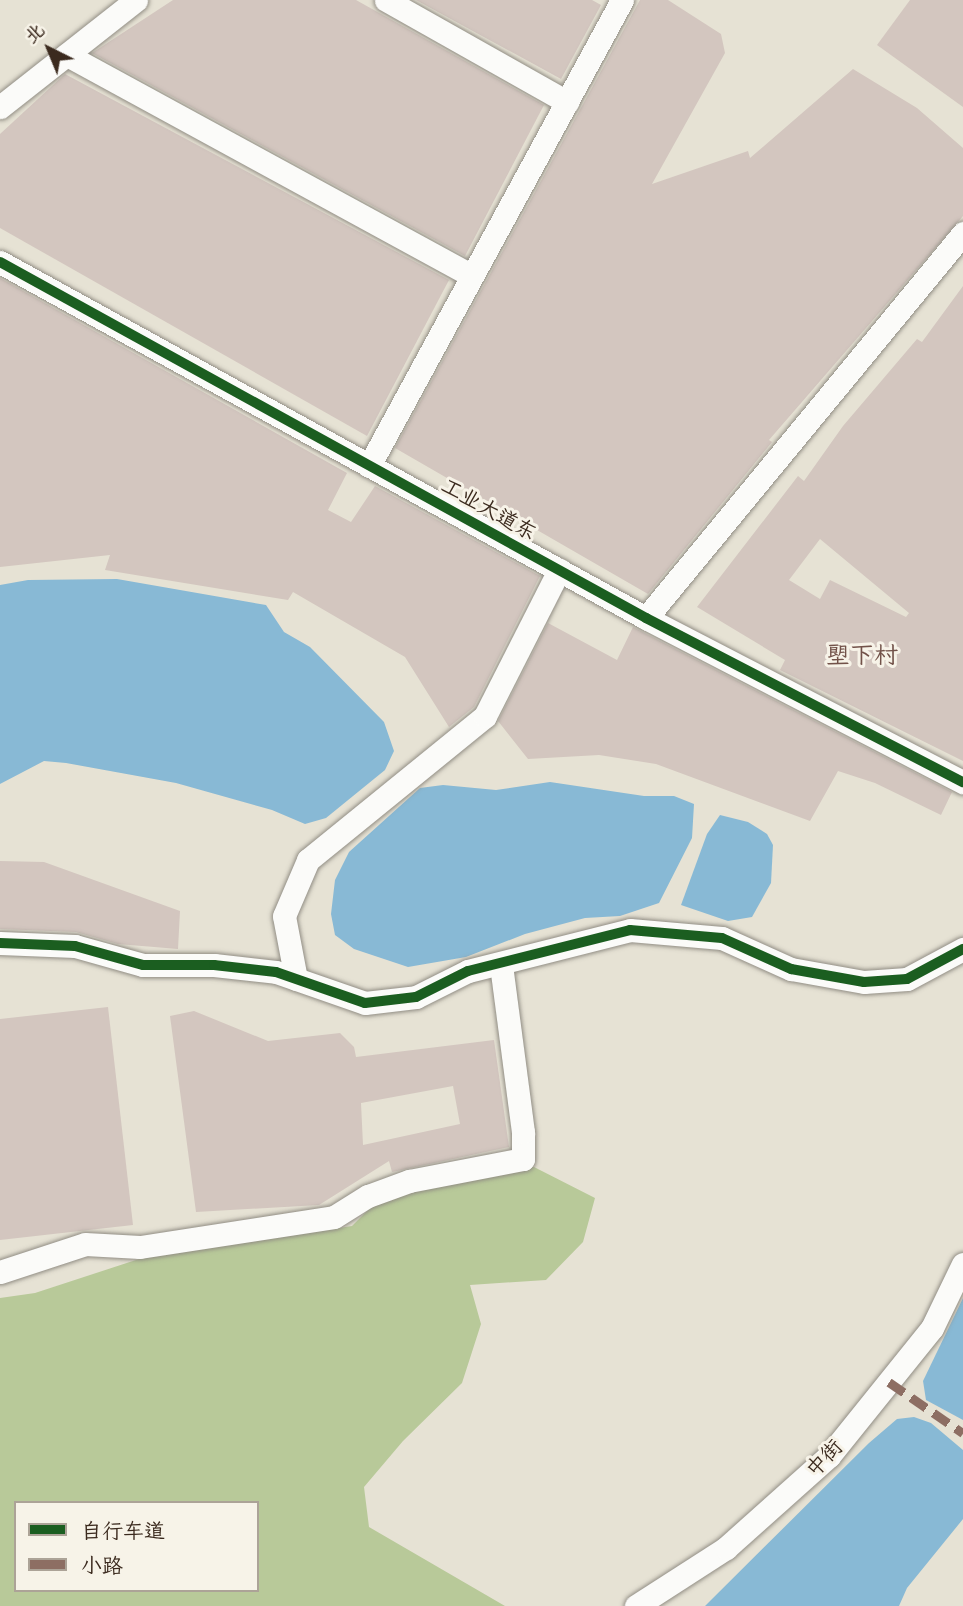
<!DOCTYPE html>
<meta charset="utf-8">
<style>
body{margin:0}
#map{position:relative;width:963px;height:1606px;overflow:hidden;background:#e6e2d4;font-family:"Comic Neue","LXGW WenKai TC",sans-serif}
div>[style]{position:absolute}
.forest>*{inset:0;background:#b8c999}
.water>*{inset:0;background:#88b9d5}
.building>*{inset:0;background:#d3c6bf}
.roads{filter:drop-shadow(0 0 2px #918d84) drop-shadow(0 0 2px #918d84)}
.minor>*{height:23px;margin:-11.5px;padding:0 11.5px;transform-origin:11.5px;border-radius:11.5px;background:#fbfbf9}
.quiet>*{height:9px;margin-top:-4.5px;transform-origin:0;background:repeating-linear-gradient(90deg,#8d6e63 0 18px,transparent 0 27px)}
.cycleway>*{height:10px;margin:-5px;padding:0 5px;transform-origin:5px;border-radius:5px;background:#1b5e20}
span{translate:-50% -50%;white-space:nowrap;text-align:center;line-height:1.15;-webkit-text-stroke:6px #f7f3e8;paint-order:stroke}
.street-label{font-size:21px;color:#3b2a1e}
.quarter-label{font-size:24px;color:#725249}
.legend{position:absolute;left:14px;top:1501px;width:245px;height:91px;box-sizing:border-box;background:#f7f3e8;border:2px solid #aca397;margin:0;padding:9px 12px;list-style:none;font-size:21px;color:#3b2a1e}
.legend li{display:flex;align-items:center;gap:14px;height:35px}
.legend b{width:35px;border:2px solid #aca397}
.north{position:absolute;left:14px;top:14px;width:70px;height:70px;-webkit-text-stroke:5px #f7f3e8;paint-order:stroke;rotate:317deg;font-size:19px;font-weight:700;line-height:28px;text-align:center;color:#3b2a1e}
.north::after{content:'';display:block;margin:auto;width:24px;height:32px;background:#3b2a1e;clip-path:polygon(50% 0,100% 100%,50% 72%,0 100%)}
</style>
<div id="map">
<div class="forest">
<div style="clip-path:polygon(evenodd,534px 1167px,595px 1198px,583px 1242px,546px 1280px,470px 1285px,481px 1324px,462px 1383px,403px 1441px,364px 1487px,369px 1527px,505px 1606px,0 1606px,0 1298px,35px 1293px,142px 1258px,352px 1226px,373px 1205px,425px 1182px,534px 1167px,16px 1503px,257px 1503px,257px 1590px,16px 1590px,16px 1503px)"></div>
</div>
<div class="water">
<div style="clip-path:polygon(117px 579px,266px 605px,284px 632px,310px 647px,384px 722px,394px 751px,385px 770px,326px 818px,305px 824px,272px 810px,176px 783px,66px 763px,44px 761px,0 784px,0 585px,28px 580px)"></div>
<div style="clip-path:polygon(550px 782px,644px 796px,674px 796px,694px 804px,692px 838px,659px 903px,620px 916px,585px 918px,525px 934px,466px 957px,408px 967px,354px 949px,335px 935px,331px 914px,335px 880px,349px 852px,420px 788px,443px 785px,496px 790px)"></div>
<div style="clip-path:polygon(720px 815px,748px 822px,767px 834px,773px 845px,771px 883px,752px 917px,728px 921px,681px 905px,707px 834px)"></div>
<div style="clip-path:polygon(963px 1298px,963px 1420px,926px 1400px,923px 1381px)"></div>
<div style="clip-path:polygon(914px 1417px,931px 1423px,963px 1450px,963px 1519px,907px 1588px,899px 1606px,705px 1606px,869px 1443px,897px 1419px)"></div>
</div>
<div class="building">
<div style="clip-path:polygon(173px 0,356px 0,544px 105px,465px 256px,92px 53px)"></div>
<div style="clip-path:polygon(416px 0,592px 0,601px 5px,561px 79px)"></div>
<div style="clip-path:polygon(640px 0,668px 0,721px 34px,725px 53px,652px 184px,748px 151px,750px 158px,853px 69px,917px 108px,963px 148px,963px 216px,769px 440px,772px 442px,648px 594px,395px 448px)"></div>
<div style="clip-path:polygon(910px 0,963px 0,963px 107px,877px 45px)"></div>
<div style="clip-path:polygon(65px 74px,449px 280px,367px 436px,0 228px,0 134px)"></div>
<div style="clip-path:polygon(0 278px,347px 473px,328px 510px,351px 522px,375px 486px,540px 576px,474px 707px,449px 727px,405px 657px,293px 592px,288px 600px,105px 570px,110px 555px,0 567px)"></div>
<div style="clip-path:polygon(evenodd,963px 286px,963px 761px,780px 670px,785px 660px,697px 607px,798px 476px,804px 481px,843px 426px,917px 339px,922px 342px,963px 286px,820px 539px,909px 613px,906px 617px,830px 580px,820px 599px,789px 580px,820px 539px)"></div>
<div style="clip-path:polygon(548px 623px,617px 660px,633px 627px,952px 792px,941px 815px,875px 783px,838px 771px,810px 821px,656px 764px,599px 755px,528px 759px,498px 721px)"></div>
<div style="clip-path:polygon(0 861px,44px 862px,180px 911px,178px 949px,118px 944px,76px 932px,0 929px)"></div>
<div style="clip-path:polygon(108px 1007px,133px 1225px,0 1240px,0 1019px)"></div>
<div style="clip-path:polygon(evenodd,194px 1011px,268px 1041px,340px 1033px,354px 1047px,356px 1057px,494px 1040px,509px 1147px,392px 1172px,389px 1161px,319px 1205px,196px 1212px,170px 1016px,194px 1011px,453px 1086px,460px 1124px,363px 1145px,361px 1103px,453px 1086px)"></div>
</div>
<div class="roads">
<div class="minor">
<div style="left:386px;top:0;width:208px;rotate:29.4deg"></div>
<div style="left:67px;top:55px;width:461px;rotate:28.6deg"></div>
<div style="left:0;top:107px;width:173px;rotate:-38.2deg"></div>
<div style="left:0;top:262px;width:738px;rotate:28.86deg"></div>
<div style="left:646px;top:618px;width:357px;rotate:27.4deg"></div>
<div style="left:369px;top:466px;width:530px;rotate:-61.5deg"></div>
<div style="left:646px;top:618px;width:499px;rotate:-50.5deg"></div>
<div style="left:0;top:943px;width:75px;rotate:2.3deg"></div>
<div style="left:75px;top:946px;width:71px;rotate:15.6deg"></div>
<div style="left:143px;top:965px;width:71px"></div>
<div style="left:214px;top:965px;width:62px;rotate:6.4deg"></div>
<div style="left:276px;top:972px;width:94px;rotate:19.2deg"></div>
<div style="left:365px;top:1003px;width:51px;rotate:-6.7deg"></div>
<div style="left:416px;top:997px;width:58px;rotate:-26.6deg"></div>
<div style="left:468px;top:971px;width:167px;rotate:-14.2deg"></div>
<div style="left:630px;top:930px;width:92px;rotate:5deg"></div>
<div style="left:722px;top:938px;width:76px;rotate:24.2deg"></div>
<div style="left:791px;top:969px;width:74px;rotate:10.1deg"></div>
<div style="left:864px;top:982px;width:43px;rotate:-4deg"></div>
<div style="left:907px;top:979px;width:64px;rotate:-28.2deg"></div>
<div style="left:296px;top:979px;width:64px;rotate:-100.8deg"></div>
<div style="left:284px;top:916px;width:61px;rotate:-66.8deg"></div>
<div style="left:308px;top:860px;width:228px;rotate:-39.1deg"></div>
<div style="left:485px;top:716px;width:164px;rotate:-63.1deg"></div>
<div style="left:0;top:1272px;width:89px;rotate:-18.2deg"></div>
<div style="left:85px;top:1244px;width:55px;rotate:3.1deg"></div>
<div style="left:140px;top:1247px;width:196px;rotate:-8.8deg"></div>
<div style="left:334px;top:1217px;width:40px;rotate:-32deg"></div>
<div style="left:368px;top:1196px;width:44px;rotate:-20.1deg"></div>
<div style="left:409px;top:1181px;width:116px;rotate:-10.9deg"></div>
<div style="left:523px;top:1159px;width:27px;rotate:-90deg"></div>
<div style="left:523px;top:1132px;width:169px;rotate:-97.5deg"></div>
<div style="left:636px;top:1606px;width:107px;rotate:-32.8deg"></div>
<div style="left:726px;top:1548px;width:138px;rotate:-41.8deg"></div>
<div style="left:829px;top:1456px;width:164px;rotate:-51.2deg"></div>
<div style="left:932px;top:1328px;width:71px;rotate:-64.2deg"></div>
</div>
</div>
<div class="quiet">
<div style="left:889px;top:1382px;width:90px;rotate:34.6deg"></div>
</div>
<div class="cycleway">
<div style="left:0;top:262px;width:738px;rotate:28.86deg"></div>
<div style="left:646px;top:618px;width:357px;rotate:27.4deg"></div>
<div style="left:0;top:943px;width:75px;rotate:2.3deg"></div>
<div style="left:75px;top:946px;width:71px;rotate:15.6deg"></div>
<div style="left:143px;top:965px;width:71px"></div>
<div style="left:214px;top:965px;width:62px;rotate:6.4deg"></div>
<div style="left:276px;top:972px;width:94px;rotate:19.2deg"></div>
<div style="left:365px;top:1003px;width:51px;rotate:-6.7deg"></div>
<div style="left:416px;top:997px;width:58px;rotate:-26.6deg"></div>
<div style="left:468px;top:971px;width:167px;rotate:-14.2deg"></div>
<div style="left:630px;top:930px;width:92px;rotate:5deg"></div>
<div style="left:722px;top:938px;width:76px;rotate:24.2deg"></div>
<div style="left:791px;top:969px;width:74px;rotate:10.1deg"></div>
<div style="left:864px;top:982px;width:43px;rotate:-4deg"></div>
<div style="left:907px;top:979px;width:64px;rotate:-28.2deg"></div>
</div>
<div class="street-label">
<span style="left:489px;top:509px;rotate:29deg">工业大道东</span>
<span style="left:824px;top:1458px;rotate:-46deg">中街</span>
</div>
<div class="quarter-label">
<span style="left:862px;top:656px">塱下村</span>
</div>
<ul class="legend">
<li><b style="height:9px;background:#1b5e20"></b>自行车道</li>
<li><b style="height:9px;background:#8d6e63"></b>小路</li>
</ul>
<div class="north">北</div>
</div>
